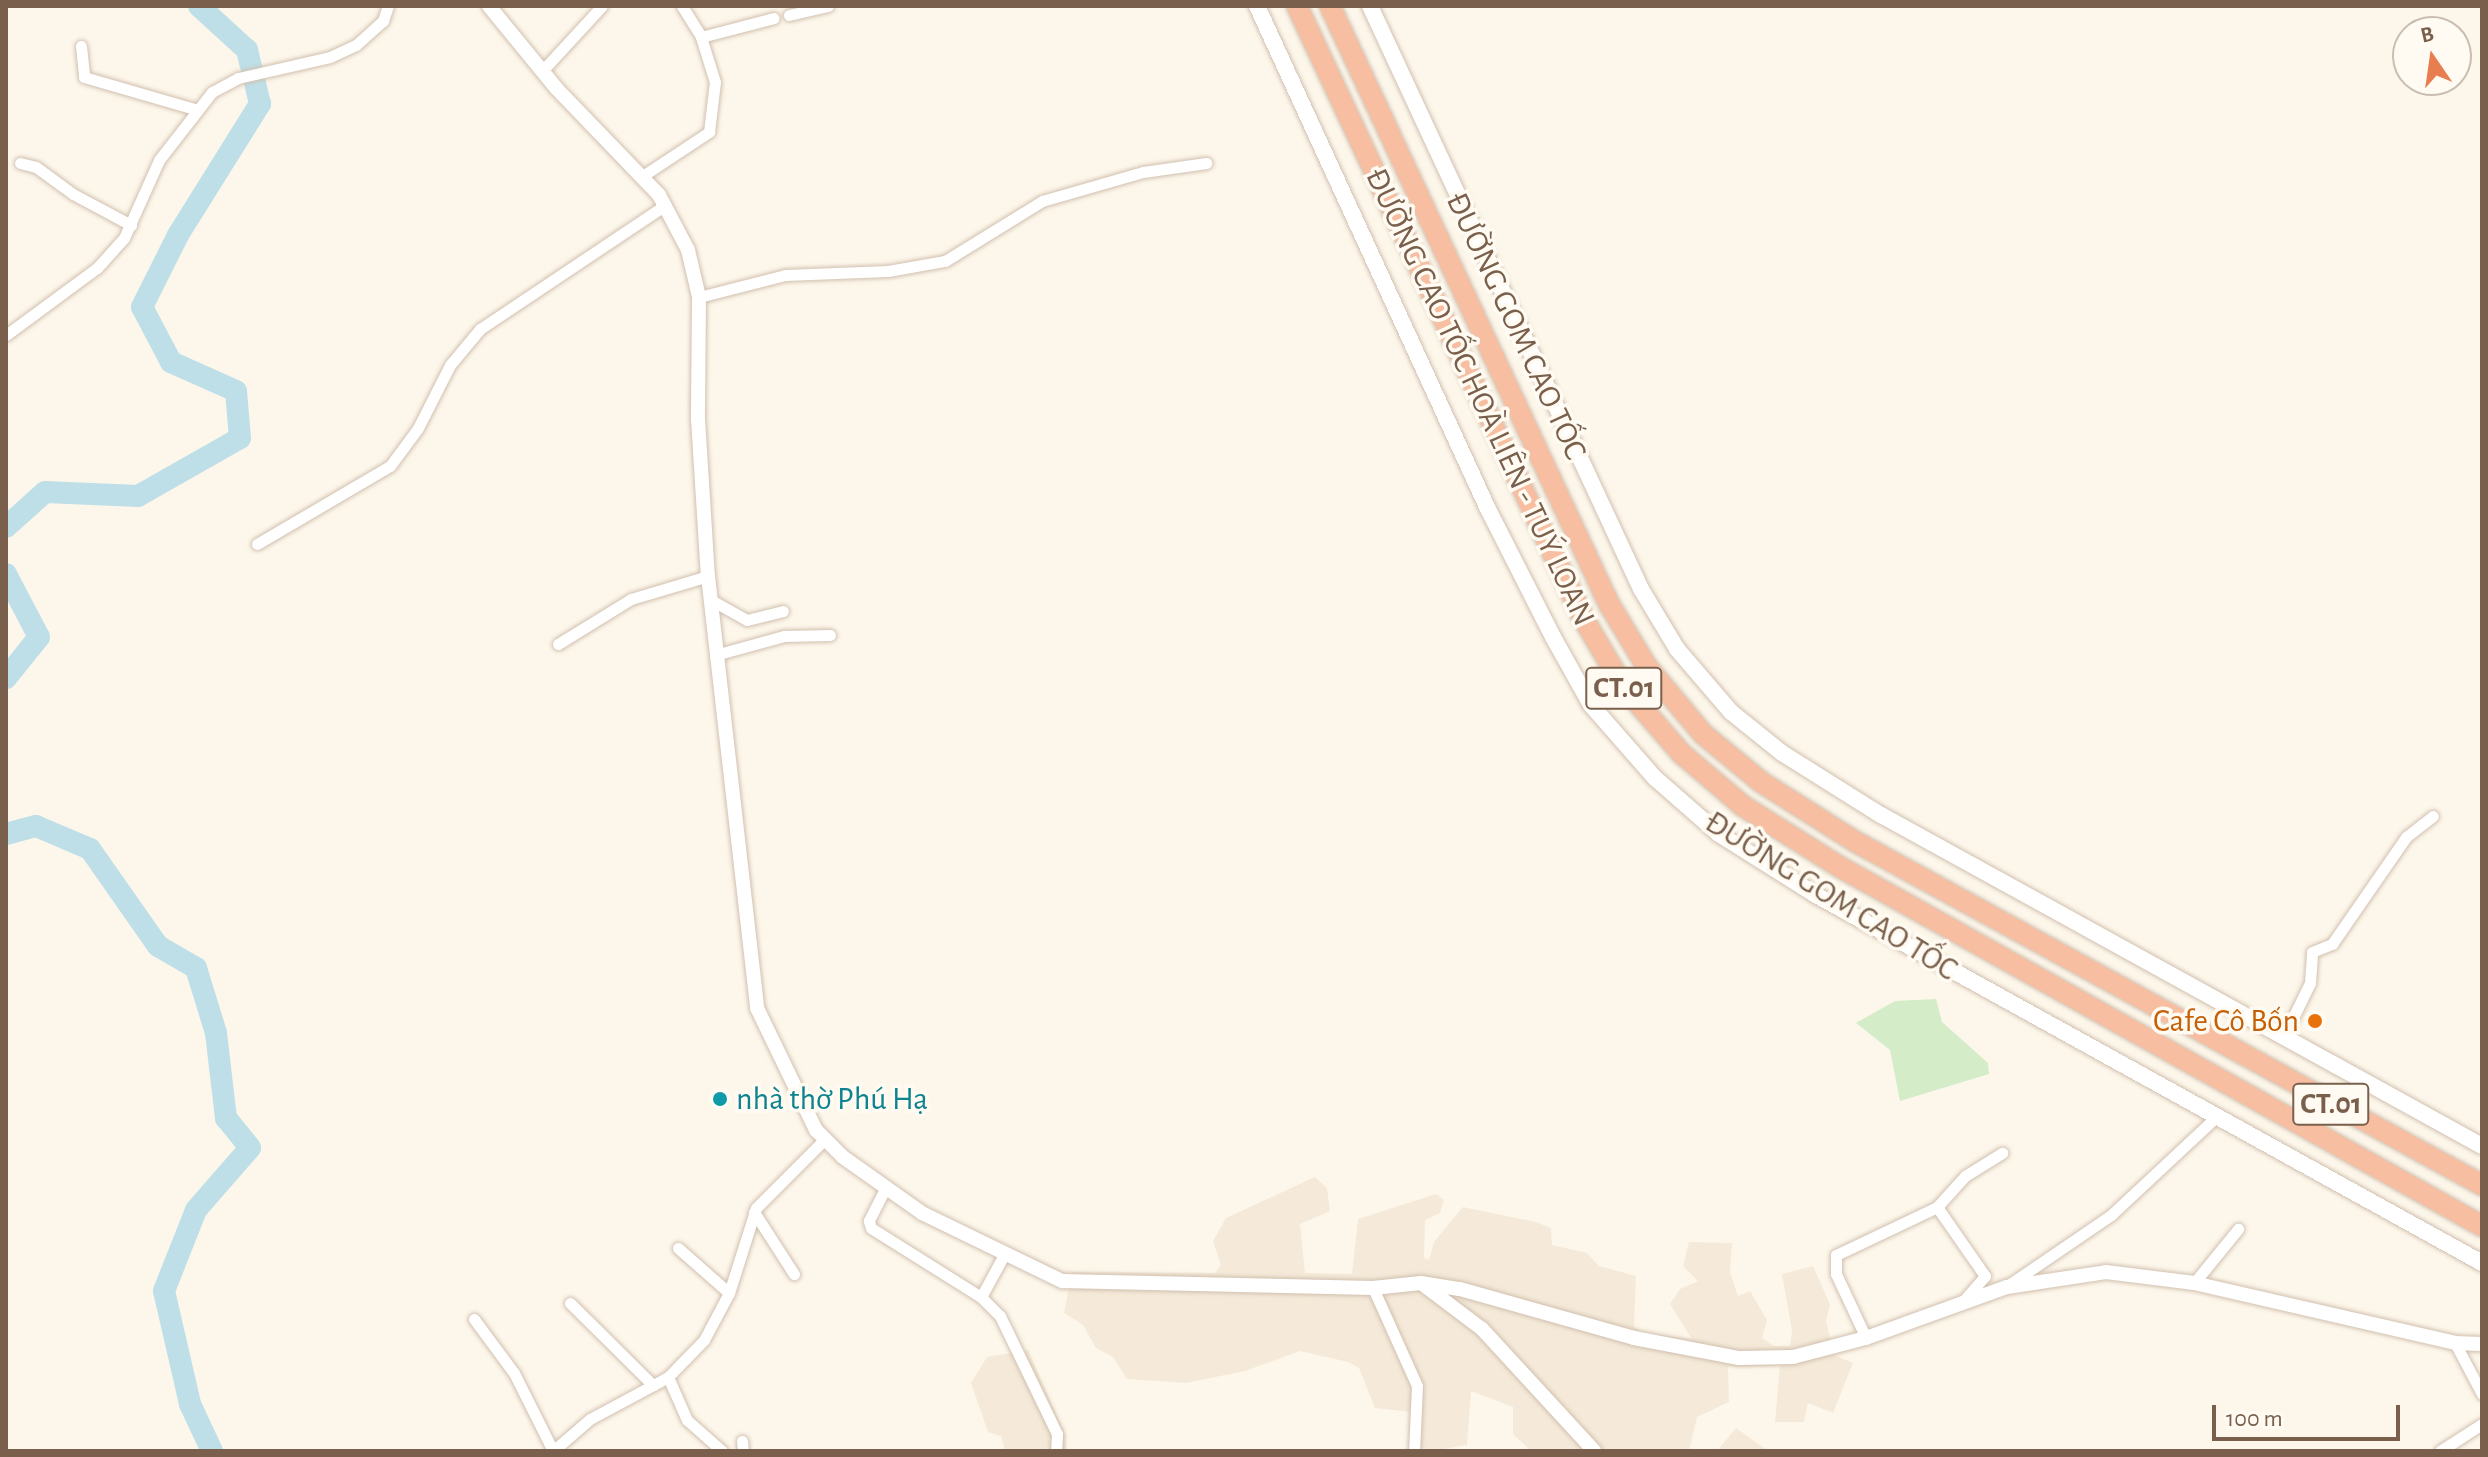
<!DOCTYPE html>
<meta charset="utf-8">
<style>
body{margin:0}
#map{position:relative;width:2488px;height:1457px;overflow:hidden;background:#fdf7eb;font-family:"Alegreya Sans",sans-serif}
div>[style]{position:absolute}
.residential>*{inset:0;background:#f5ead9}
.green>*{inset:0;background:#d4ecc8}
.river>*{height:22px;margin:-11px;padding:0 11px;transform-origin:11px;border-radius:11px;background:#bedfe8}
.roads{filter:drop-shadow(0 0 2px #d1c0af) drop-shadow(0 0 2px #d1c0af)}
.minor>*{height:11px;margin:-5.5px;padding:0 5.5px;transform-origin:5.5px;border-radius:5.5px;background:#fff}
.tertiary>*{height:14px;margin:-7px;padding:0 7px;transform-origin:7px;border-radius:7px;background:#fff}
.secondary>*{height:16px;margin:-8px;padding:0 8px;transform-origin:8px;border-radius:8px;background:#fff}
.motorway>*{height:20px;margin:-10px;padding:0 10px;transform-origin:10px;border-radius:10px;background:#f7bea2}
.dots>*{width:22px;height:22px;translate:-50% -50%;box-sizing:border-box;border:4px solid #fffbf2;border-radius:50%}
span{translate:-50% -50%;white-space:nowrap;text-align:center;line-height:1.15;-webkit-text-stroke:7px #fffbf2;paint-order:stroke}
.shield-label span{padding:2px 6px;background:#fffbf2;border:2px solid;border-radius:6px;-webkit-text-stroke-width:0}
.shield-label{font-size:30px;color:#7a604c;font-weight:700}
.street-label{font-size:32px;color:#7a604c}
.food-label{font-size:32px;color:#c56008}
.right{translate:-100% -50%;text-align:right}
.culture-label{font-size:32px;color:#0d838f}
.left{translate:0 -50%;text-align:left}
.frame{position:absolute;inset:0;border:8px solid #7a604c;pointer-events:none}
.north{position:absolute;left:2392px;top:16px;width:80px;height:80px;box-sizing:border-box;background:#fffbf2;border:2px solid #cabdb0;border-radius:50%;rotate:347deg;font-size:22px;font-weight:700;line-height:32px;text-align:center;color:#7a604c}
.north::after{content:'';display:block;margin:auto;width:28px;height:36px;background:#e87d50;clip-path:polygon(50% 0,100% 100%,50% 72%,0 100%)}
.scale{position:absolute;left:2212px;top:1405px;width:188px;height:36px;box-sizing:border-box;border:4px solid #7a604c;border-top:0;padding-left:10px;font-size:24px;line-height:28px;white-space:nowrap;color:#7a604c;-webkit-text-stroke:6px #fffbf2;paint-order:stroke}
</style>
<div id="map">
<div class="residential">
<div style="clip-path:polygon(1315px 1177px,1327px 1188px,1330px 1211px,1300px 1224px,1305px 1273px,1352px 1274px,1358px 1219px,1436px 1194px,1444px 1200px,1440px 1213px,1425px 1220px,1424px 1258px,1429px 1260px,1434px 1242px,1463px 1207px,1536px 1222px,1551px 1228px,1552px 1245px,1587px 1253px,1599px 1266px,1636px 1276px,1634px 1326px,1642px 1333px,1692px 1339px,1670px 1304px,1680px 1289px,1698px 1281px,1683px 1266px,1689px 1242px,1732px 1243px,1730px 1272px,1738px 1296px,1750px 1291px,1767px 1320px,1762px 1338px,1774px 1346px,1790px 1346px,1792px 1331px,1782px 1274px,1813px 1266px,1830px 1304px,1826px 1321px,1834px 1355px,1853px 1363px,1833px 1413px,1808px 1403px,1804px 1422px,1775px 1422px,1780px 1366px,1728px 1367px,1729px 1402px,1697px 1417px,1689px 1451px,1531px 1451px,1513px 1434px,1513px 1407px,1471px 1391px,1467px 1445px,1433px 1451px,1409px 1444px,1410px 1412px,1375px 1408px,1359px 1368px,1348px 1362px,1300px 1351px,1245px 1371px,1186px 1383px,1127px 1379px,1113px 1357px,1096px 1348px,1083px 1325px,1064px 1313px,1072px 1272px,1215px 1273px,1221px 1265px,1213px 1241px,1226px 1218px)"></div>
<div style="clip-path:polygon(1028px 1350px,1066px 1436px,1066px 1451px,1005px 1451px,1001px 1436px,988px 1432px,971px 1383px,987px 1357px)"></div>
<div style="clip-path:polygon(1736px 1428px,1767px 1450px,1768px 1451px,1717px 1451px)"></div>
</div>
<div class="green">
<div style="clip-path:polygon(1936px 999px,1942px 1022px,1988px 1063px,1989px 1074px,1900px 1101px,1890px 1050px,1856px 1023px,1895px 1001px)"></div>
</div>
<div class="river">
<div style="left:6px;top:527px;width:52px;rotate:-41.9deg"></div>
<div style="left:45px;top:492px;width:93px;rotate:2.5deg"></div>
<div style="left:138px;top:496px;width:117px;rotate:-29.6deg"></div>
<div style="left:240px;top:438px;width:47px;rotate:-94.9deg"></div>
<div style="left:236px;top:391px;width:71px;rotate:-156deg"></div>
<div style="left:171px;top:362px;width:62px;rotate:-117.8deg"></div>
<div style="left:142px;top:307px;width:80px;rotate:-63.4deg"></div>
<div style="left:178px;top:235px;width:155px;rotate:-58deg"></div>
<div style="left:260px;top:104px;width:56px;rotate:-103.5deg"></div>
<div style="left:247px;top:50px;width:65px;rotate:-137.5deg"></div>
<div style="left:6px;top:574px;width:71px;rotate:62.4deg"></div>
<div style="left:39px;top:637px;width:53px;rotate:128.8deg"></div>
<div style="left:6px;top:834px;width:31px;rotate:-15deg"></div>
<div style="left:36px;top:826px;width:59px;rotate:23.1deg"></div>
<div style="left:90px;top:849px;width:118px;rotate:55deg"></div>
<div style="left:158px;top:946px;width:44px;rotate:30.1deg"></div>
<div style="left:196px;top:968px;width:68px;rotate:72.9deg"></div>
<div style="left:216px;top:1033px;width:86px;rotate:83.3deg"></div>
<div style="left:226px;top:1118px;width:38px;rotate:51deg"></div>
<div style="left:250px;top:1148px;width:82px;rotate:131.1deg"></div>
<div style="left:196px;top:1210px;width:87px;rotate:111.6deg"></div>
<div style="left:164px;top:1291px;width:116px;rotate:77deg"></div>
<div style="left:190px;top:1404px;width:52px;rotate:64.9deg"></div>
</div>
<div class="roads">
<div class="minor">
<div style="left:682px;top:6px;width:36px;rotate:58deg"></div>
<div style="left:701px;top:37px;width:75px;rotate:-14.6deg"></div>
<div style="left:789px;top:15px;width:40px;rotate:-13deg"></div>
<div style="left:81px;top:46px;width:31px;rotate:84deg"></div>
<div style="left:84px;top:77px;width:116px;rotate:16.1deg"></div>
<div style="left:542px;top:71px;width:88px;rotate:-47.3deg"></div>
<div style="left:20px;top:163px;width:16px;rotate:14deg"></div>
<div style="left:36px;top:167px;width:46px;rotate:36.1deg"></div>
<div style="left:73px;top:194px;width:66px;rotate:28.1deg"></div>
<div style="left:641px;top:177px;width:82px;rotate:-33.5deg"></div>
<div style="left:709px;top:132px;width:50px;rotate:-83.2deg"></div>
<div style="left:715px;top:82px;width:47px;rotate:-107.3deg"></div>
<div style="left:699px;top:297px;width:89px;rotate:-14.3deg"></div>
<div style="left:785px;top:275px;width:103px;rotate:-2.2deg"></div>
<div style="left:888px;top:271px;width:58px;rotate:-10deg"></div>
<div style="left:945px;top:261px;width:114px;rotate:-31.7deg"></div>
<div style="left:1042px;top:201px;width:105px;rotate:-16deg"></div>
<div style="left:1143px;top:172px;width:64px;rotate:-8.1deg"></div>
<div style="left:6px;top:335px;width:113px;rotate:-36.4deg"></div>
<div style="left:97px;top:268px;width:40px;rotate:-48deg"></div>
<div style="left:124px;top:238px;width:85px;rotate:-65.8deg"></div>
<div style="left:159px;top:160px;width:86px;rotate:-52.1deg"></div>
<div style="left:212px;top:92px;width:30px;rotate:-28deg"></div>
<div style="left:238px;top:78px;width:94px;rotate:-12.9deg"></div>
<div style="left:330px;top:57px;width:29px;rotate:-25deg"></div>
<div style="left:356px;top:45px;width:36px;rotate:-42deg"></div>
<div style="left:383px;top:21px;width:16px;rotate:-72deg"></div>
<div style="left:257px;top:544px;width:154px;rotate:-30.4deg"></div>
<div style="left:390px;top:466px;width:47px;rotate:-53.6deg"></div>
<div style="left:418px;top:428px;width:71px;rotate:-63.1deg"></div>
<div style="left:450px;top:365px;width:47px;rotate:-50.2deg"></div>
<div style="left:480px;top:329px;width:221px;rotate:-33.8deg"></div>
<div style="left:711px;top:600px;width:41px;rotate:29.1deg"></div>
<div style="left:747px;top:620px;width:37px;rotate:-14deg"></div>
<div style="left:558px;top:644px;width:86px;rotate:-31.7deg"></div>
<div style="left:631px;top:599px;width:80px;rotate:-16.6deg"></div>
<div style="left:715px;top:655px;width:72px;rotate:-15.4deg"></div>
<div style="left:784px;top:636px;width:46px;rotate:-1.2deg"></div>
<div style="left:2283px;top:1038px;width:61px;rotate:-63.9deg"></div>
<div style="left:2310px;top:983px;width:31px;rotate:-86deg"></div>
<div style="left:2312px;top:952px;width:22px;rotate:-22deg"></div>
<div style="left:2332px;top:944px;width:130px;rotate:-55.3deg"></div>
<div style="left:2406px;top:837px;width:34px;rotate:-38deg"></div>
<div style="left:886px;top:1187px;width:38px;rotate:117deg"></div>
<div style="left:869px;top:1221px;width:7px;rotate:74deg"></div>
<div style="left:871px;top:1228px;width:130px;rotate:32.1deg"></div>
<div style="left:1937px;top:1207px;width:84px;rotate:55.2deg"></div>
<div style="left:1985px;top:1276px;width:30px;rotate:131deg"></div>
<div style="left:754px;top:1212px;width:74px;rotate:57.2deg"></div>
<div style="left:678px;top:1248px;width:68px;rotate:41.4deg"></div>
<div style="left:1005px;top:1253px;width:50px;rotate:118.6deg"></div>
<div style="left:981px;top:1297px;width:27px;rotate:45deg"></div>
<div style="left:1000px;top:1316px;width:131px;rotate:64.2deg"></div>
<div style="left:1057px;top:1434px;width:17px;rotate:93deg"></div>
<div style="left:2194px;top:1283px;width:70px;rotate:-50.8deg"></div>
<div style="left:2007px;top:1286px;width:126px;rotate:-34.3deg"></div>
<div style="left:2111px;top:1215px;width:144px;rotate:-43deg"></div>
<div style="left:1373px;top:1288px;width:107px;rotate:65.8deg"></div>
<div style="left:1417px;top:1386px;width:65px;rotate:92.6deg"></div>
<div style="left:570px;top:1303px;width:117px;rotate:44.7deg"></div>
<div style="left:474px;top:1319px;width:67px;rotate:53.5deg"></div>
<div style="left:514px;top:1373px;width:87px;rotate:63.4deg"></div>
<div style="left:553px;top:1451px;width:49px;rotate:-40.9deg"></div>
<div style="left:590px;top:1419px;width:89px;rotate:-28.3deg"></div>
<div style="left:668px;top:1377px;width:52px;rotate:-45.8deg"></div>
<div style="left:704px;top:1340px;width:53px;rotate:-62deg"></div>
<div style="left:729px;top:1293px;width:89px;rotate:-72.4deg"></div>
<div style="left:756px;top:1208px;width:98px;rotate:-45deg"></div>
<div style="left:1866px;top:1338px;width:71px;rotate:-115.1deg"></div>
<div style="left:1836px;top:1274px;width:19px;rotate:-90deg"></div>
<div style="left:1836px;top:1255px;width:112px;rotate:-25.4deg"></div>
<div style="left:1937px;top:1207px;width:42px;rotate:-47.9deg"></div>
<div style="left:1965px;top:1176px;width:44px;rotate:-31.9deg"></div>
<div style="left:2455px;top:1343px;width:58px;rotate:62.1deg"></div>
<div style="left:668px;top:1377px;width:47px;rotate:66.2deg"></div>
<div style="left:687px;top:1420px;width:47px;rotate:41.5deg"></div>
<div style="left:742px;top:1441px;width:10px;rotate:84deg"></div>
<div style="left:2440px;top:1451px;width:50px;rotate:-32.7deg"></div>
</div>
<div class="tertiary">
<div style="left:489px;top:6px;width:107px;rotate:50.7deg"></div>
<div style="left:557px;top:89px;width:147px;rotate:46.1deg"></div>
<div style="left:659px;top:195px;width:62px;rotate:62.2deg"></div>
<div style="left:688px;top:250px;width:48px;rotate:76.8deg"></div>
<div style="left:699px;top:297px;width:122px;rotate:90.5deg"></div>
<div style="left:698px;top:419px;width:157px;rotate:86.4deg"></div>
<div style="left:708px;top:576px;width:435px;rotate:83.5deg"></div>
<div style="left:757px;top:1008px;width:136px;rotate:64.2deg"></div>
<div style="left:816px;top:1130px;width:38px;rotate:45deg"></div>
<div style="left:843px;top:1157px;width:97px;rotate:35.3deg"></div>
<div style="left:922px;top:1213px;width:156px;rotate:25.9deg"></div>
<div style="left:1062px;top:1281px;width:311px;rotate:1.3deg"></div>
<div style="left:1373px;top:1288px;width:48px;rotate:-5.9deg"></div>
<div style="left:1421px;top:1283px;width:39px;rotate:9deg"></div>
<div style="left:1460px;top:1289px;width:181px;rotate:15.7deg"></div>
<div style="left:1634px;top:1338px;width:107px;rotate:10.8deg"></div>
<div style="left:1739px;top:1358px;width:54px;rotate:-1.1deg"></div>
<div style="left:1793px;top:1357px;width:75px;rotate:-14.6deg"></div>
<div style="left:1866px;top:1338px;width:150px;rotate:-19.9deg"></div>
<div style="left:2007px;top:1287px;width:100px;rotate:-8.6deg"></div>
<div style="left:2106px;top:1272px;width:89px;rotate:7.1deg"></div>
<div style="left:2194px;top:1283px;width:268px;rotate:12.9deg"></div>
<div style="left:2455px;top:1343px;width:27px;rotate:2deg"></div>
<div style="left:1425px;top:1286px;width:71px;rotate:37deg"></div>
<div style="left:1482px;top:1329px;width:166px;rotate:47.4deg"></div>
</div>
<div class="secondary">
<div style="left:1257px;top:6px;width:551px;rotate:65.34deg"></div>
<div style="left:1487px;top:507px;width:146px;rotate:63.1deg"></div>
<div style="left:1553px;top:637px;width:78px;rotate:60.8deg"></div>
<div style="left:1591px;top:705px;width:97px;rotate:48.8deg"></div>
<div style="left:1655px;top:778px;width:85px;rotate:41.2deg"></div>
<div style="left:1719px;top:834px;width:115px;rotate:32.2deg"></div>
<div style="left:1816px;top:895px;width:761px;rotate:28.92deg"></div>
<div style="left:1370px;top:6px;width:643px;rotate:65.07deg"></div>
<div style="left:1641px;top:589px;width:70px;rotate:59deg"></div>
<div style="left:1677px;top:649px;width:83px;rotate:49.4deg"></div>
<div style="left:1731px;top:712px;width:65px;rotate:38.8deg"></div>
<div style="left:1782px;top:753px;width:117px;rotate:32.1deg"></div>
<div style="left:1881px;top:815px;width:686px;rotate:28.84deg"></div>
</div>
<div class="motorway">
<div style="left:1297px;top:6px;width:676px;rotate:64.95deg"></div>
<div style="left:1583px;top:618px;width:79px;rotate:59.5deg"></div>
<div style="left:1623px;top:686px;width:90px;rotate:49.1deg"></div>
<div style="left:1682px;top:754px;width:80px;rotate:40.4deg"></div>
<div style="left:1743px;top:806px;width:115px;rotate:32.2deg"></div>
<div style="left:1840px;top:867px;width:736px;rotate:29.21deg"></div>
<div style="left:1330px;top:6px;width:660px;rotate:64.99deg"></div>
<div style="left:1609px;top:604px;width:74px;rotate:58.9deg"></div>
<div style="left:1647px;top:667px;width:87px;rotate:50.1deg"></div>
<div style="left:1703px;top:734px;width:75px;rotate:39.6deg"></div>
<div style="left:1761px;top:782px;width:112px;rotate:32.3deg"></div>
<div style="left:1856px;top:842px;width:714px;rotate:28.72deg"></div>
</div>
</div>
<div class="dots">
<div style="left:2315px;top:1021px;background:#e8710a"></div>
<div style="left:720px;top:1099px;background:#0f9aa8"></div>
</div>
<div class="shield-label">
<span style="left:1624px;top:688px">CT.01</span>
<span style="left:2331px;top:1104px">CT.01</span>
</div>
<div class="street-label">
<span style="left:1516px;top:326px;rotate:65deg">ĐƯỜNG GOM CAO TỐC</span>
<span style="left:1480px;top:397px;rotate:65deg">ĐƯỜNG CAO TỐC HOÀ LIÊN - TUÝ LOAN</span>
<span style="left:1831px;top:896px;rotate:32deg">ĐƯỜNG GOM CAO TỐC</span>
</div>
<div class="food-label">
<span class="right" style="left:2299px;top:1021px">Cafe Cô Bốn</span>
</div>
<div class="culture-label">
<span class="left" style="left:736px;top:1099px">nhà thờ Phú Hạ</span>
</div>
<div class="frame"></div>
<div class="north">B</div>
<div class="scale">100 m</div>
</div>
